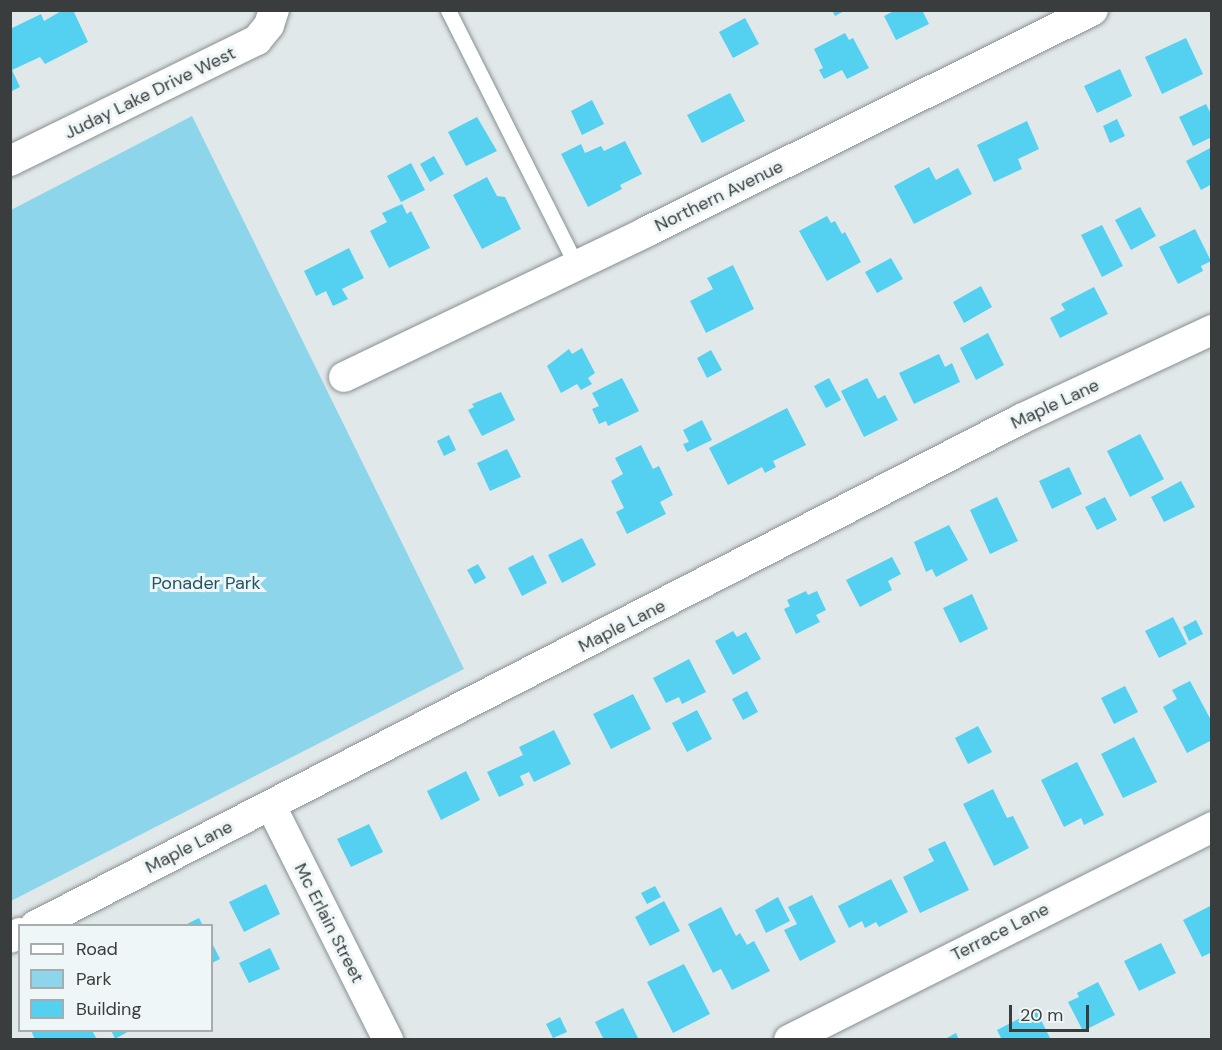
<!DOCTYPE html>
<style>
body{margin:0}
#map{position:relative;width:1222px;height:1050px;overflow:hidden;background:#e1e8ea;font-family:"DM Sans",sans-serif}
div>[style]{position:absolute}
.green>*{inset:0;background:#8cd5ea}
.building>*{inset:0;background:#54d0f0}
.roads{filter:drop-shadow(0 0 2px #888f91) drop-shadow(0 0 2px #888f91)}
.lane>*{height:15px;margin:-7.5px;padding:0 7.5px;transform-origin:7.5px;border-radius:7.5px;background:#fff}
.street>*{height:30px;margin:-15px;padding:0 15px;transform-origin:15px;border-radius:15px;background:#fff}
span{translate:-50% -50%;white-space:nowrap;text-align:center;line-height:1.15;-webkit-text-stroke:6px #eff6f8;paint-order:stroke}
.street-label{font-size:18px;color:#3a3d3d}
.park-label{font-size:18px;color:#215563}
.frame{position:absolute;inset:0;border:12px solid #3a3d3d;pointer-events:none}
.legend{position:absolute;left:18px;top:924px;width:195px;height:108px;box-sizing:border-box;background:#eff6f8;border:2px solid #a7acad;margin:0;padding:8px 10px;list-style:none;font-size:18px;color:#3a3d3d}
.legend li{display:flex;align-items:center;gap:12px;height:30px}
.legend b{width:30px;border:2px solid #a7acad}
.scale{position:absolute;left:1009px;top:1005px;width:80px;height:27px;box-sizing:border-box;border:3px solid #3a3d3d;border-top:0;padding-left:8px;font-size:18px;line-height:21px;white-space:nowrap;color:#3a3d3d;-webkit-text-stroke:4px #eff6f8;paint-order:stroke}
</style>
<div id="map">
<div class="green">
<div style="clip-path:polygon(192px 116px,464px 669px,11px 901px,11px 210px)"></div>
</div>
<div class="building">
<div style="clip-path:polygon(63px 10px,73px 10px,88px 42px,45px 64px,40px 57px,12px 70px,20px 87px,10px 92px,10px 29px,41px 14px,44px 21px)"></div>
<div style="clip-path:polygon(832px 10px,846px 10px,835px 16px)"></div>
<div style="clip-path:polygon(896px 10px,922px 10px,929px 24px,896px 40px,884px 16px)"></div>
<div style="clip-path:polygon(745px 18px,759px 44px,733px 58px,719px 32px)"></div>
<div style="clip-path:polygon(845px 33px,849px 40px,853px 38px,869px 68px,847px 79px,842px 70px,824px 79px,819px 70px,823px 68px,814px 49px)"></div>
<div style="clip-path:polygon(1186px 38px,1203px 74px,1162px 94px,1145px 57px)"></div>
<div style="clip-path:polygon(1120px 69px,1132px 96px,1097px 113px,1084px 86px)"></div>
<div style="clip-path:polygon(730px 93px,745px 121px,702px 143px,687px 115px)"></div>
<div style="clip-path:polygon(592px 100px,604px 124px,582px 135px,571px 111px)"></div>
<div style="clip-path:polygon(1206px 104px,1212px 116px,1212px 137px,1193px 146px,1179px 117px)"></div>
<div style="clip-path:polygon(477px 117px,497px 151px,466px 166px,448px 132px)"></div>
<div style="clip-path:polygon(1117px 119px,1125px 136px,1110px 143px,1103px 126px)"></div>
<div style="clip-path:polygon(1027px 121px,1039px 149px,1018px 159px,1022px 169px,994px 182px,977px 145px)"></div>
<div style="clip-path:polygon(625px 141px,642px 174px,620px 185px,622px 189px,588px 207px,561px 154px,581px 144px,585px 153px,601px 146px,604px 151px)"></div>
<div style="clip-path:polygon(1212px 147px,1212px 184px,1201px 190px,1186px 161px)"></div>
<div style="clip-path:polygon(434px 156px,444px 174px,430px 182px,420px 164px)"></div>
<div style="clip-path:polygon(411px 163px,425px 190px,401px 202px,387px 176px)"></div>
<div style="clip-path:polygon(929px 167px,936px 180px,958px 168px,972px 194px,914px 224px,894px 186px)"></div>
<div style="clip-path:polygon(487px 177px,497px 196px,505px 197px,521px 229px,482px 249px,453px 195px)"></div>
<div style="clip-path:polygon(402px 204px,407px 214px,411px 211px,430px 248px,389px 268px,370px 231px,387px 222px,382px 213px)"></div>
<div style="clip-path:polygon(1140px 207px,1156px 236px,1131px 250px,1115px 220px)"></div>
<div style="clip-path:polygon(827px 216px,831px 223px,835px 221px,842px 234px,845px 232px,861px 262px,827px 281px,799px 231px)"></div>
<div style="clip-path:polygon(1102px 225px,1123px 266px,1102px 277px,1081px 235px)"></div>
<div style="clip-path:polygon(1195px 229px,1211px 261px,1201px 266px,1203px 271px,1178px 284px,1159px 247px)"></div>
<div style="clip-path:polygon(349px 248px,364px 278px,342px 289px,348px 299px,333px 306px,326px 291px,316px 296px,304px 271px)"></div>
<div style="clip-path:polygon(891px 258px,903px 279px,877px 293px,865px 272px)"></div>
<div style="clip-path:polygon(733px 265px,754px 309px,706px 333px,690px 301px,713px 289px,707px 278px)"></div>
<div style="clip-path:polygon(981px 286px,992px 307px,964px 323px,953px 302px)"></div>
<div style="clip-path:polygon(1094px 287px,1108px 314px,1060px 338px,1050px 318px,1065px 310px,1061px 304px)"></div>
<div style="clip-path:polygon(988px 333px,1004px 365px,976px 380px,960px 348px)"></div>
<div style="clip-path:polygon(582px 348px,595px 373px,588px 378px,592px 384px,581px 390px,577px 384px,561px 393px,547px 366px,569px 349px,572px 354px)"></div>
<div style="clip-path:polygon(711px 350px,722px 370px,707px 378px,697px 358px)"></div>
<div style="clip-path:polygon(939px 354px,945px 367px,952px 363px,960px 382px,914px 404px,899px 373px)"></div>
<div style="clip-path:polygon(622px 378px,639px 411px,608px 426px,606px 421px,599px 424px,592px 409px,599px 406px,592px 393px)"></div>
<div style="clip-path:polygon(829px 378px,841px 400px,826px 408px,814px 386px)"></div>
<div style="clip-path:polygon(867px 378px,878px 399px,885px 395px,898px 420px,864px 437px,841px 391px)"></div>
<div style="clip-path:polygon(501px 392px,515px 420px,482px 436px,468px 410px,474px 407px,472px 404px)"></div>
<div style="clip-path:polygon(787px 408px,806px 445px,773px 461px,776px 467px,765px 473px,762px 467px,728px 485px,709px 448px)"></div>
<div style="clip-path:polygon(702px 420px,712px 440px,687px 452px,683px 444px,689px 442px,683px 430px)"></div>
<div style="clip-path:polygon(1140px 434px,1164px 479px,1130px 497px,1107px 451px)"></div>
<div style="clip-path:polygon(449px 435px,456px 450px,444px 456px,437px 441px)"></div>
<div style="clip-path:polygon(641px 445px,653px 469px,659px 466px,673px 495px,660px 502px,666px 514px,627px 534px,616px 512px,624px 508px,611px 481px,623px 474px,615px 458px)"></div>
<div style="clip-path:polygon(507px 449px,521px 477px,490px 491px,477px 463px)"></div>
<div style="clip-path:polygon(1069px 467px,1082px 494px,1052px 509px,1039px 481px)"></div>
<div style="clip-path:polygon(1181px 481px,1195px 507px,1164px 522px,1151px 497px)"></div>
<div style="clip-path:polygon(997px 497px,1018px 541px,990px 554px,970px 510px)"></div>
<div style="clip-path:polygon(1105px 497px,1117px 520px,1097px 530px,1085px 507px)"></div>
<div style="clip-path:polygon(949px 525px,968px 560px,936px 577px,932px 569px,926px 572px,914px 542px)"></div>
<div style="clip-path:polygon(582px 538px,596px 565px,562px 583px,548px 555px)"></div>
<div style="clip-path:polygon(533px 555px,547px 583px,522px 596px,508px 568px)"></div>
<div style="clip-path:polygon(892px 557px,901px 574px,888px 581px,892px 590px,860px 607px,846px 580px)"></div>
<div style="clip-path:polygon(478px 564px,486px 578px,475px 584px,467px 570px)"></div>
<div style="clip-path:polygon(806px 591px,808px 595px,817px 591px,826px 610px,816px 615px,820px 622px,796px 634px,784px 609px,790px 606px,787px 600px)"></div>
<div style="clip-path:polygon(972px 594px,988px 629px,960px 643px,943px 608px)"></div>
<div style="clip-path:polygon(1173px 617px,1187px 644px,1159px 658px,1145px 631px)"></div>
<div style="clip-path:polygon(1196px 620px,1203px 634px,1189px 641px,1183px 627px)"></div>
<div style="clip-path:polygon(733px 631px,737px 637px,746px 632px,761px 659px,733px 675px,715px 641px)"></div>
<div style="clip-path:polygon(689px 659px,706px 692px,682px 704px,679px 697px,666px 703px,653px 678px)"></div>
<div style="clip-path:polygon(1190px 681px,1212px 722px,1212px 740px,1187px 753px,1163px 707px,1177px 699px,1172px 690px)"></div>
<div style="clip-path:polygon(1125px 686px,1138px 712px,1114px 724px,1101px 698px)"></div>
<div style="clip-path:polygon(747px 691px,758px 712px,743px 720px,732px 699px)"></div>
<div style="clip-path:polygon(633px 694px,651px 729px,611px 749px,593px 714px)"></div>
<div style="clip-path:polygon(697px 710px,712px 739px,687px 752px,672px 723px)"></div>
<div style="clip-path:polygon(978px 726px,992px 752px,968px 764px,955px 738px)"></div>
<div style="clip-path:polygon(554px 730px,571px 764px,534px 782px,529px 772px,520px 776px,524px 785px,499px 797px,487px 772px,523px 755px,519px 747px)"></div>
<div style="clip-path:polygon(1134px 737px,1157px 782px,1123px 798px,1101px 754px)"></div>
<div style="clip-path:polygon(1077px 762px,1104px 815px,1084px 825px,1081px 818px,1064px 827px,1041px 780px)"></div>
<div style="clip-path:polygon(466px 771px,480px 800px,441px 820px,427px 791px)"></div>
<div style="clip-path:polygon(993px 789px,1007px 818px,1013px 816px,1029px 848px,994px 866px,963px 804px)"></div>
<div style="clip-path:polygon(369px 824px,383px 852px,351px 867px,337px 839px)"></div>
<div style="clip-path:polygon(945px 841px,969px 890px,920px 913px,903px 877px,934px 861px,928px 849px)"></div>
<div style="clip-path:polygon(891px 879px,908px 912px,879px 927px,876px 922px,865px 928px,862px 921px,849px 928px,838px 906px)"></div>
<div style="clip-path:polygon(266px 884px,280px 914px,244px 932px,229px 902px)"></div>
<div style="clip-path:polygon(655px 886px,661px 897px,647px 904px,641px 893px)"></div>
<div style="clip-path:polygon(812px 895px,836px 942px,800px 961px,784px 930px,797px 924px,788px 907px)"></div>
<div style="clip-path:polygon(778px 897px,790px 921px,766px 933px,755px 910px)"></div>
<div style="clip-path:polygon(664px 901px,680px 931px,650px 946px,635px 917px)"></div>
<div style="clip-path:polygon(1212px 905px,1212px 952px,1202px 957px,1183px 920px)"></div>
<div style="clip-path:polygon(721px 907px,736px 936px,740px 933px,747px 945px,754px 941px,770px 971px,732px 990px,721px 969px,713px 973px,688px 924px)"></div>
<div style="clip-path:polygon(199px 918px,203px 926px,183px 926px)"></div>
<div style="clip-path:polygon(212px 943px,220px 959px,212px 963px)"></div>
<div style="clip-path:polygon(1161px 943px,1176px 973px,1139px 991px,1124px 961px)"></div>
<div style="clip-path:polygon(270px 948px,280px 969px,249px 983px,239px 963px)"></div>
<div style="clip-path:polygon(684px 964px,710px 1014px,673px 1033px,647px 982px)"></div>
<div style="clip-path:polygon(1098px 982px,1115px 1015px,1083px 1031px,1068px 1002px,1079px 997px,1077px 993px)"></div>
<div style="clip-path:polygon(623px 1008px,639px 1040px,604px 1040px,595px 1022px)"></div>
<div style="clip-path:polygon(1036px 1010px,1051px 1040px,1002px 1040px,997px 1030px)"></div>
<div style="clip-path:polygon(560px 1017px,567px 1032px,553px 1038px,546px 1024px)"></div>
<div style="clip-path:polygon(31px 1030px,92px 1030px,96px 1038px,35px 1040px)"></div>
<div style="clip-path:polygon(111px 1030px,131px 1030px,115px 1039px)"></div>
<div style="clip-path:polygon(956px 1033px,959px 1040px,943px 1040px)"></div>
</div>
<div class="roads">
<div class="lane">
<div style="left:448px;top:10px;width:285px;rotate:63.3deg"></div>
</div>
<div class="street">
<div style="left:10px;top:161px;width:275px;rotate:-26.1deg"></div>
<div style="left:257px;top:40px;width:19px;rotate:-51deg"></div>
<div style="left:269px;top:25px;width:16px;rotate:-72deg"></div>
<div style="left:344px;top:377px;width:335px;rotate:-25.6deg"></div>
<div style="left:646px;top:232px;width:499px;rotate:-26.4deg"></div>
<div style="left:271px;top:806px;width:262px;rotate:63.4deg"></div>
<div style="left:35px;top:926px;width:1109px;rotate:-27.21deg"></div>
<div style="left:1021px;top:419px;width:211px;rotate:-25deg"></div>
<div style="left:10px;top:938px;width:11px;rotate:-27deg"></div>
<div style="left:789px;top:1040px;width:474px;rotate:-26.7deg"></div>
</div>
</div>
<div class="street-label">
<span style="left:150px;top:93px;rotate:-26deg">Juday Lake Drive West</span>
<span style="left:719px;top:196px;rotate:-26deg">Northern Avenue</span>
<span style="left:1055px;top:404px;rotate:-25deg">Maple Lane</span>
<span style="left:622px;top:626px;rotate:-27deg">Maple Lane</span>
<span style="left:189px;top:847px;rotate:-27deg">Maple Lane</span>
<span style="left:329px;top:923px;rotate:63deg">Mc Erlain Street</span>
<span style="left:1000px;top:932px;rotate:-27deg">Terrace Lane</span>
</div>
<div class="park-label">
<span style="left:206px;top:583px">Ponader Park</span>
</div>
<div class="frame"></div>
<ul class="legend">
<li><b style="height:8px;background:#fff"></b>Road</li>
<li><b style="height:16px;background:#8cd5ea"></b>Park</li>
<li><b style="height:16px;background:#54d0f0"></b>Building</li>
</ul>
<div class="scale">20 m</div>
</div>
